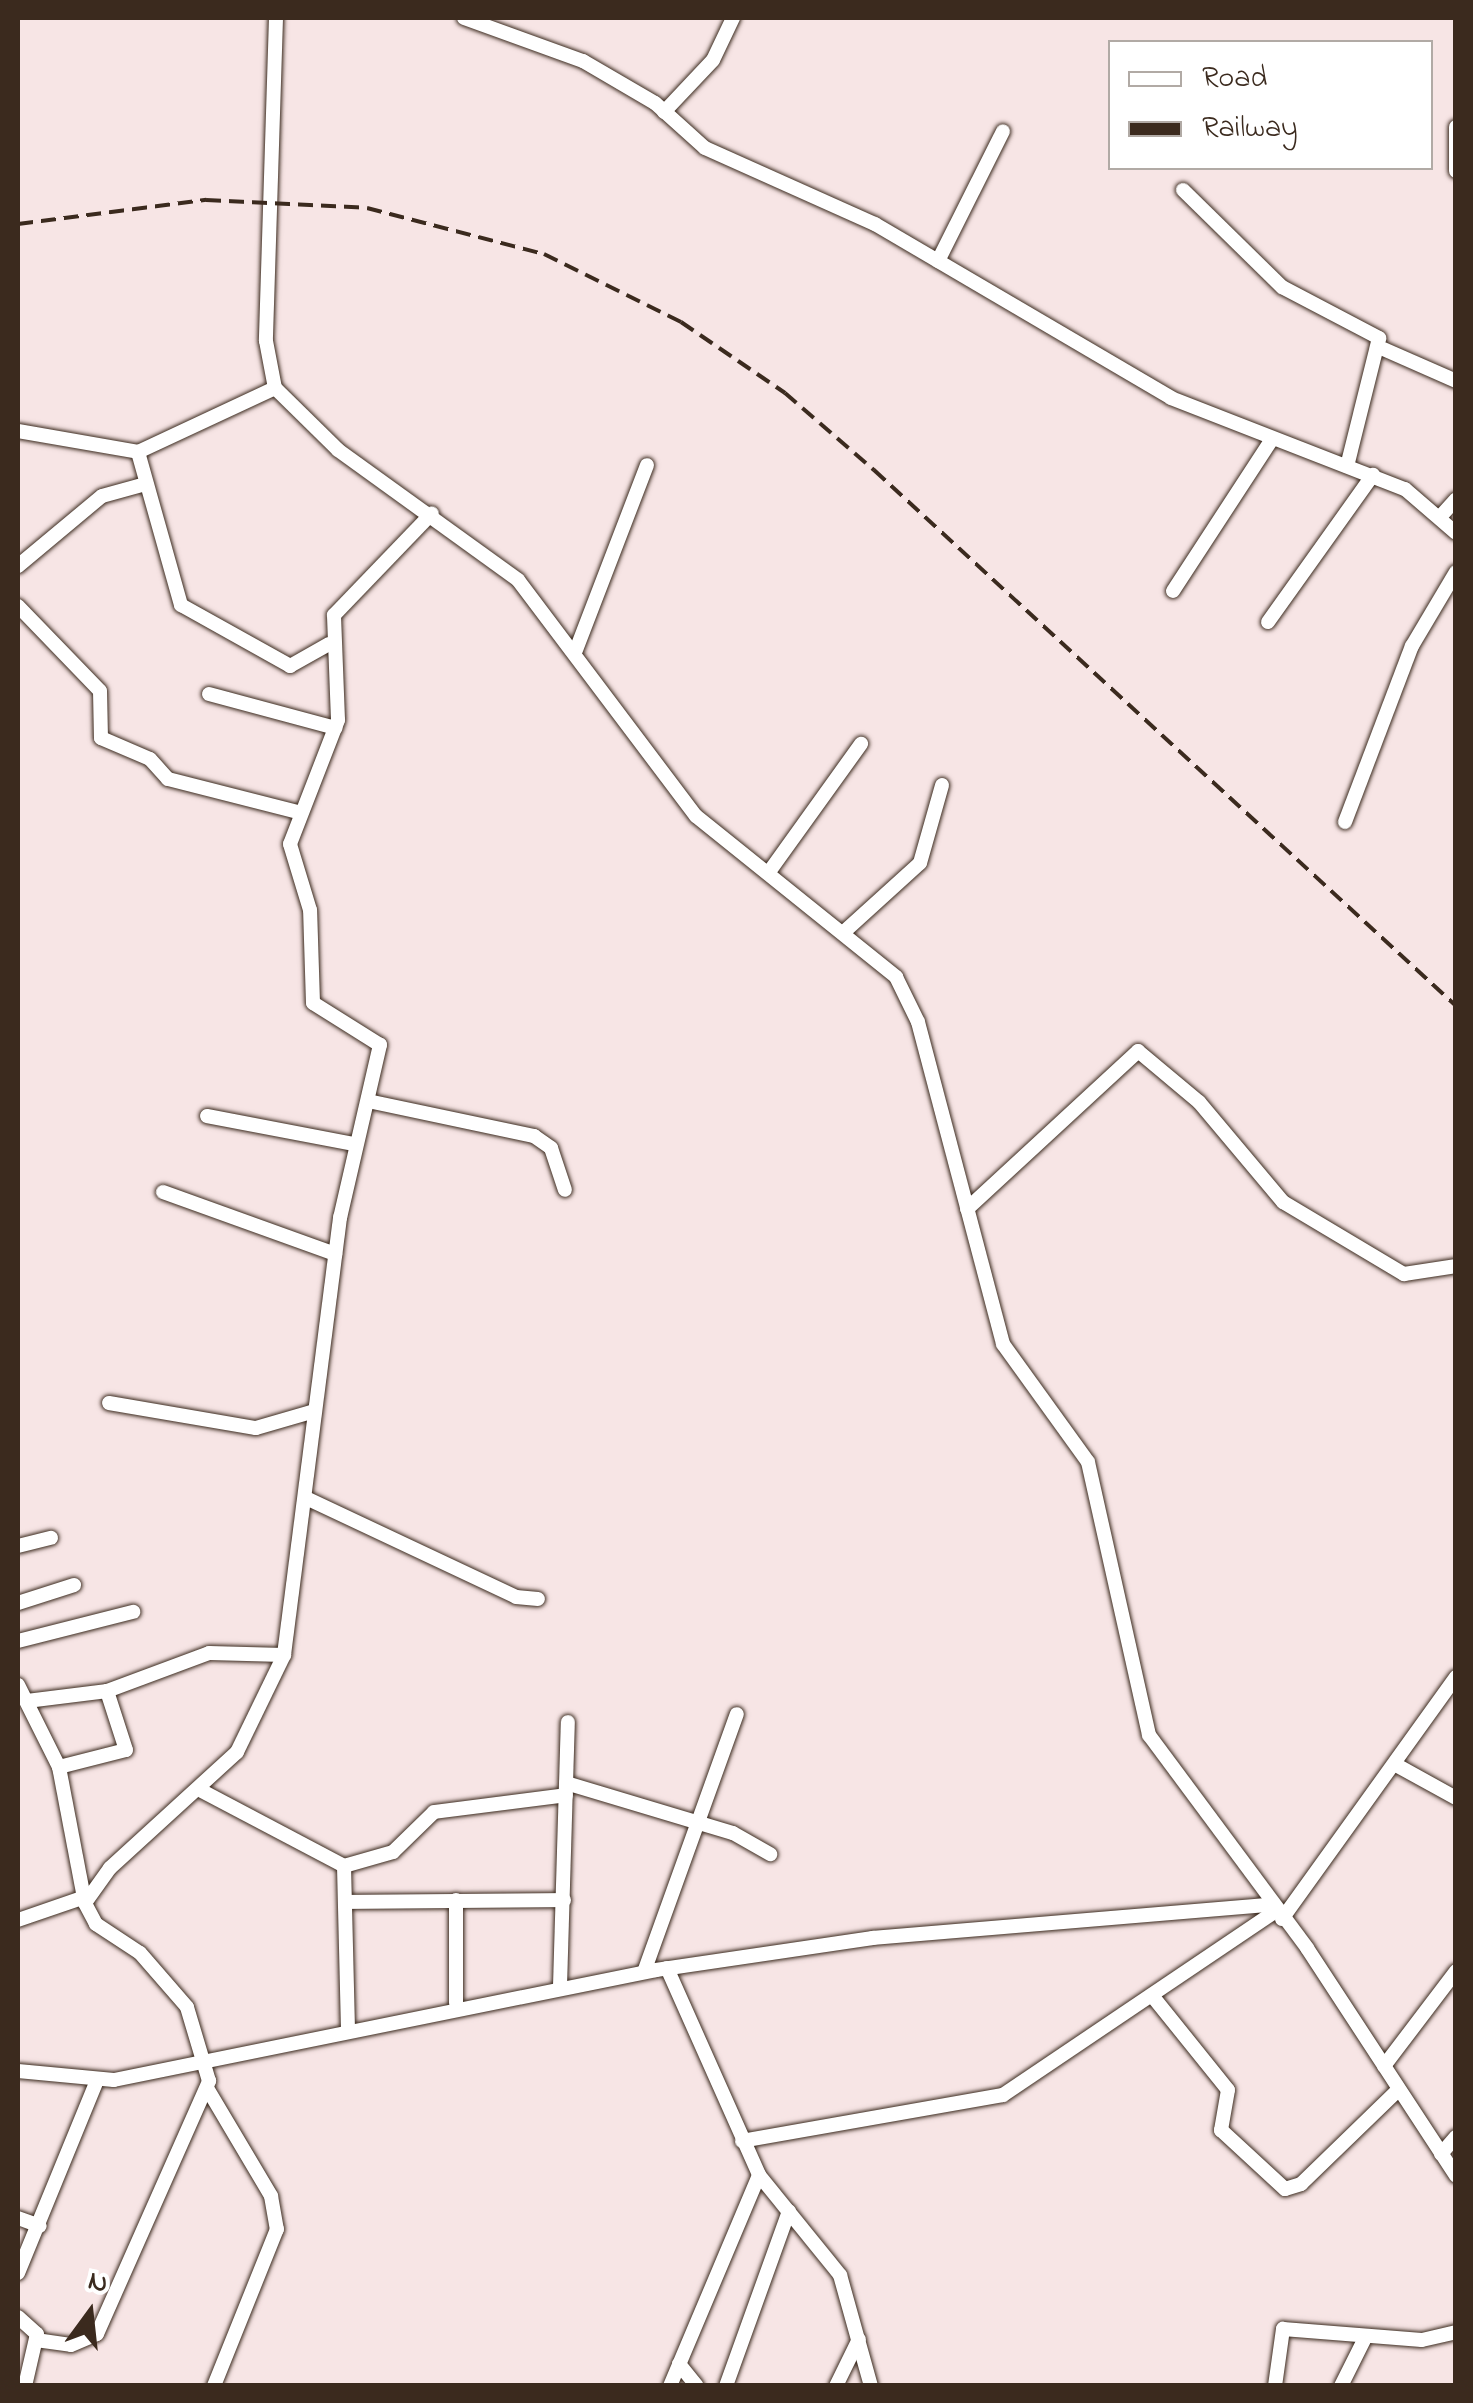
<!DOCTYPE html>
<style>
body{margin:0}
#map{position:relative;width:1473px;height:2403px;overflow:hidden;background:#f7e5e5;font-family:"Indie Flower",sans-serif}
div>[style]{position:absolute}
.roads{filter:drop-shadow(0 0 2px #3b2a1e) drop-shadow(0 0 2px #3b2a1e)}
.minor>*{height:14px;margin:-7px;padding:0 7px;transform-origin:7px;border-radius:7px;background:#fff}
.rail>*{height:4px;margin-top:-2px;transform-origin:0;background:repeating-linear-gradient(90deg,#3b2a1e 0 15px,transparent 0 23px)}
span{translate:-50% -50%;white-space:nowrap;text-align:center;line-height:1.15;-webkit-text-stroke:8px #fff;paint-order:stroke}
.frame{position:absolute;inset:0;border:20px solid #3b2a1e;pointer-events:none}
.legend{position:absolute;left:1108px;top:40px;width:325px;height:130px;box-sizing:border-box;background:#fff;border:2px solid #b1aaa5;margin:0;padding:12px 18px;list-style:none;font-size:30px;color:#3b2a1e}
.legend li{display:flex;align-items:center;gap:20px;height:50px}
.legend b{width:50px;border:2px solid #b1aaa5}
.north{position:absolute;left:40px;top:2263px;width:100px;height:100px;-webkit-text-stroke:8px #fff;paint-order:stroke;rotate:15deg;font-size:28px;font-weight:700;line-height:40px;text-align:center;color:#3b2a1e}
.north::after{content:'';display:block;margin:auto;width:35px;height:45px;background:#3b2a1e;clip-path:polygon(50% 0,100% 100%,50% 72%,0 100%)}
</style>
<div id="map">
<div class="roads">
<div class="minor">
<div style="left:276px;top:18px;width:323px;rotate:91.8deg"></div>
<div style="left:266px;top:341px;width:48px;rotate:79.2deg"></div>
<div style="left:275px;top:388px;width:88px;rotate:44.5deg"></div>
<div style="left:338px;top:450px;width:222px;rotate:35.8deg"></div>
<div style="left:518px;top:580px;width:296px;rotate:53deg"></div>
<div style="left:696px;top:816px;width:257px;rotate:38.8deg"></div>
<div style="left:896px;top:977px;width:50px;rotate:63.9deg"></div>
<div style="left:918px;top:1022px;width:333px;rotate:75.2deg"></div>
<div style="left:1003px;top:1344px;width:145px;rotate:54.2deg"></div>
<div style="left:1088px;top:1462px;width:280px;rotate:77.4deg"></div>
<div style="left:1149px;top:1735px;width:265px;rotate:53.4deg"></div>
<div style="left:1307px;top:1948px;width:272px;rotate:56.8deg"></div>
<div style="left:464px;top:18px;width:127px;rotate:19.9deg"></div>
<div style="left:583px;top:61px;width:83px;rotate:30.3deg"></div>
<div style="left:655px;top:103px;width:67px;rotate:42deg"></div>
<div style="left:705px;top:148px;width:186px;rotate:24.1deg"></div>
<div style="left:875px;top:224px;width:343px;rotate:30.4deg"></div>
<div style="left:1171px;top:398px;width:251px;rotate:21.3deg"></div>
<div style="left:1405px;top:489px;width:67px;rotate:40.8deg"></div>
<div style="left:664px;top:112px;width:71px;rotate:-46.7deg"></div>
<div style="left:713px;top:60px;width:47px;rotate:-64.5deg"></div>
<div style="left:1456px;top:127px;width:44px;rotate:90deg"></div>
<div style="left:1183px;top:190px;width:139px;rotate:44.4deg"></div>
<div style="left:1282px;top:287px;width:110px;rotate:27.7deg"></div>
<div style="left:1379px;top:338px;width:132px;rotate:104deg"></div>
<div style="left:938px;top:261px;width:145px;rotate:-63.4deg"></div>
<div style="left:1381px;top:348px;width:82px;rotate:23.7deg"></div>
<div style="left:18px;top:431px;width:122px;rotate:9.9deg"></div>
<div style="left:138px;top:452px;width:151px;rotate:-25deg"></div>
<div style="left:138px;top:452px;width:159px;rotate:74.3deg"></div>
<div style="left:181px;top:605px;width:125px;rotate:29.2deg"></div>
<div style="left:290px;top:666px;width:45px;rotate:-29.4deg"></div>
<div style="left:1440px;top:517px;width:24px;rotate:-48deg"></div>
<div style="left:18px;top:566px;width:109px;rotate:-39.8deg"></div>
<div style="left:102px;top:496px;width:46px;rotate:-15.3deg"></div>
<div style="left:1173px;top:591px;width:181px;rotate:-56.9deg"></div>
<div style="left:18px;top:606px;width:118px;rotate:46deg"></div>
<div style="left:100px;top:691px;width:47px;rotate:88.8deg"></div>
<div style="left:101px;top:738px;width:53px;rotate:23.2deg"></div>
<div style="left:150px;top:759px;width:27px;rotate:48deg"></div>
<div style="left:168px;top:779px;width:137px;rotate:14.3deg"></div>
<div style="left:1268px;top:622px;width:181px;rotate:-54.5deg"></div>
<div style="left:576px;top:650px;width:198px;rotate:-69deg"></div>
<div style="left:209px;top:694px;width:131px;rotate:15deg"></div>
<div style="left:1345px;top:822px;width:188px;rotate:-69.2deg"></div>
<div style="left:1412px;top:646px;width:86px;rotate:-59.3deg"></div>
<div style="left:769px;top:872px;width:158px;rotate:-54.3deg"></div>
<div style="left:845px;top:931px;width:101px;rotate:-42.2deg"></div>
<div style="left:920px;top:863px;width:81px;rotate:-74.2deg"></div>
<div style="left:368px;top:1101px;width:170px;rotate:11.9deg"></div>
<div style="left:534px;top:1136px;width:21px;rotate:35deg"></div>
<div style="left:551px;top:1148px;width:44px;rotate:71.6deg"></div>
<div style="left:207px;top:1116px;width:150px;rotate:10.8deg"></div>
<div style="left:163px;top:1192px;width:183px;rotate:19.8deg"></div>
<div style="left:967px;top:1209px;width:233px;rotate:-42.7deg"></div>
<div style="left:1138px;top:1051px;width:80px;rotate:39.9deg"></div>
<div style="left:1199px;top:1102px;width:131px;rotate:50deg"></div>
<div style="left:1283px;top:1202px;width:141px;rotate:30.8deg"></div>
<div style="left:1404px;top:1274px;width:53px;rotate:-8.7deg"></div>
<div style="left:109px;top:1403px;width:149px;rotate:9.7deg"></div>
<div style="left:256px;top:1428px;width:61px;rotate:-16.1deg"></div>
<div style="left:306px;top:1498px;width:232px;rotate:25.2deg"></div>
<div style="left:516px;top:1597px;width:22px;rotate:5deg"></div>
<div style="left:18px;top:1546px;width:34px;rotate:-14deg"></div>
<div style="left:18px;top:1603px;width:59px;rotate:-17.8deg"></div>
<div style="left:18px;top:1641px;width:119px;rotate:-14.2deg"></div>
<div style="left:18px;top:1685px;width:92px;rotate:63.4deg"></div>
<div style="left:59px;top:1767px;width:138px;rotate:79.2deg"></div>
<div style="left:27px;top:1701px;width:81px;rotate:-7.1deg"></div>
<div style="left:107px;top:1691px;width:109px;rotate:-20.4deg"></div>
<div style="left:209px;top:1653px;width:75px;rotate:1.5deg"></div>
<div style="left:1398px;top:1766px;width:66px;rotate:28.9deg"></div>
<div style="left:59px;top:1767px;width:69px;rotate:-14.2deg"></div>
<div style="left:126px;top:1750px;width:62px;rotate:-107.9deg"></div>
<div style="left:566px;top:1783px;width:174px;rotate:16.7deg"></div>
<div style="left:733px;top:1833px;width:43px;rotate:29.6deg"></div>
<div style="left:202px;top:1791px;width:161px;rotate:27.8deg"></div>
<div style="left:344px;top:1866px;width:162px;rotate:88.6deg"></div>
<div style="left:344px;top:1866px;width:51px;rotate:-15.9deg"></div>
<div style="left:393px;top:1852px;width:57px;rotate:-44.3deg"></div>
<div style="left:434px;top:1812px;width:133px;rotate:-7.3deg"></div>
<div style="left:456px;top:1900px;width:103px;rotate:90deg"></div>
<div style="left:346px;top:1902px;width:218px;rotate:-0.5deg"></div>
<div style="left:1282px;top:1919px;width:298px;rotate:-54.3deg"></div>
<div style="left:18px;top:1920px;width:68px;rotate:-19deg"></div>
<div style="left:667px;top:1968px;width:227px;rotate:66deg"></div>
<div style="left:759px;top:2175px;width:129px;rotate:51deg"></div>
<div style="left:840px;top:2275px;width:115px;rotate:74.4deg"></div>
<div style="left:644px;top:1972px;width:274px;rotate:-70.2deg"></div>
<div style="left:560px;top:1986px;width:264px;rotate:-88.3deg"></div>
<div style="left:1154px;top:1998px;width:118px;rotate:51.2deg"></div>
<div style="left:1228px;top:2090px;width:41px;rotate:99.9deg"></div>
<div style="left:1221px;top:2130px;width:87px;rotate:42.7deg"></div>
<div style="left:1285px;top:2189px;width:17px;rotate:-17deg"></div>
<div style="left:1301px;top:2184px;width:136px;rotate:-44.1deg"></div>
<div style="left:1384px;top:2066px;width:119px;rotate:-52.8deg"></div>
<div style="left:18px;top:2071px;width:96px;rotate:5.4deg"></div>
<div style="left:114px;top:2080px;width:553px;rotate:-11.47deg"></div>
<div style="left:656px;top:1970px;width:219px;rotate:-8.4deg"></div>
<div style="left:873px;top:1938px;width:397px;rotate:-4.8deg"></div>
<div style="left:207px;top:2088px;width:126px;rotate:59.3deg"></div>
<div style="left:271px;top:2196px;width:34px;rotate:80deg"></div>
<div style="left:277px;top:2229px;width:169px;rotate:111.9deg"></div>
<div style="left:742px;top:2141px;width:265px;rotate:-10deg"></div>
<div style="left:1003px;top:2095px;width:329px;rotate:-34deg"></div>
<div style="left:1441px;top:2154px;width:23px;rotate:-49deg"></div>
<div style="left:18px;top:2218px;width:23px;rotate:20deg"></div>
<div style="left:18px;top:2273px;width:209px;rotate:-67.7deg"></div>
<div style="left:18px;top:2317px;width:25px;rotate:42deg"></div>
<div style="left:37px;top:2334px;width:53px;rotate:103deg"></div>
<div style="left:36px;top:2340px;width:35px;rotate:8deg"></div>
<div style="left:71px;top:2345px;width:28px;rotate:-23deg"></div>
<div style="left:97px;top:2334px;width:277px;rotate:-66.1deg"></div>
<div style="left:209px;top:2081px;width:77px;rotate:-106.6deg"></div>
<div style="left:187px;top:2007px;width:72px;rotate:-131deg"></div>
<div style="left:140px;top:1953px;width:53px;rotate:-146.6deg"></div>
<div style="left:96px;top:1924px;width:24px;rotate:-118deg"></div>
<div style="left:85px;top:1903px;width:43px;rotate:-54.5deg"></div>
<div style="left:110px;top:1868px;width:172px;rotate:-42.4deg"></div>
<div style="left:237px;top:1752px;width:108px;rotate:-64.1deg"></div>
<div style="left:284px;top:1655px;width:441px;rotate:-82.7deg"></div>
<div style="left:340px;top:1218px;width:178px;rotate:-77deg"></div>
<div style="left:380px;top:1045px;width:79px;rotate:-147.9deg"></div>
<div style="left:313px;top:1003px;width:93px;rotate:-91.8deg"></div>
<div style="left:310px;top:910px;width:69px;rotate:-106.9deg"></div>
<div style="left:290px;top:844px;width:133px;rotate:-68.8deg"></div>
<div style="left:338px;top:720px;width:105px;rotate:-92.2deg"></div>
<div style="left:334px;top:615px;width:141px;rotate:-46.1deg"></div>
<div style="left:679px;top:2364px;width:28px;rotate:51deg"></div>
<div style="left:670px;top:2386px;width:229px;rotate:-67.1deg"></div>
<div style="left:726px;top:2386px;width:186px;rotate:-70.2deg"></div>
<div style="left:836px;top:2386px;width:52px;rotate:-63.9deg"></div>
<div style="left:1275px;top:2386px;width:58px;rotate:-82deg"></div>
<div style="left:1283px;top:2329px;width:139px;rotate:4.5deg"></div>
<div style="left:1422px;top:2340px;width:35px;rotate:-13deg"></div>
<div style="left:1341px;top:2386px;width:54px;rotate:-63.4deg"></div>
</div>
</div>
<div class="rail">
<div style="left:18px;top:224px;width:190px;rotate:-7.3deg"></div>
<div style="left:206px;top:200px;width:161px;rotate:2.8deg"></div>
<div style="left:367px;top:208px;width:183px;rotate:14.6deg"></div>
<div style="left:544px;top:254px;width:153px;rotate:26.4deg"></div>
<div style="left:681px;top:322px;width:126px;rotate:34.3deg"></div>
<div style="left:785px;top:393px;width:118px;rotate:40.9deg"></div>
<div style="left:874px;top:470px;width:791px;rotate:42.64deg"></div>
</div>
<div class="frame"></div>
<ul class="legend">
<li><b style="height:12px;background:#fff"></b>Road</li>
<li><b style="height:12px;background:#3b2a1e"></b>Railway</li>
</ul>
<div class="north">N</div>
</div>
